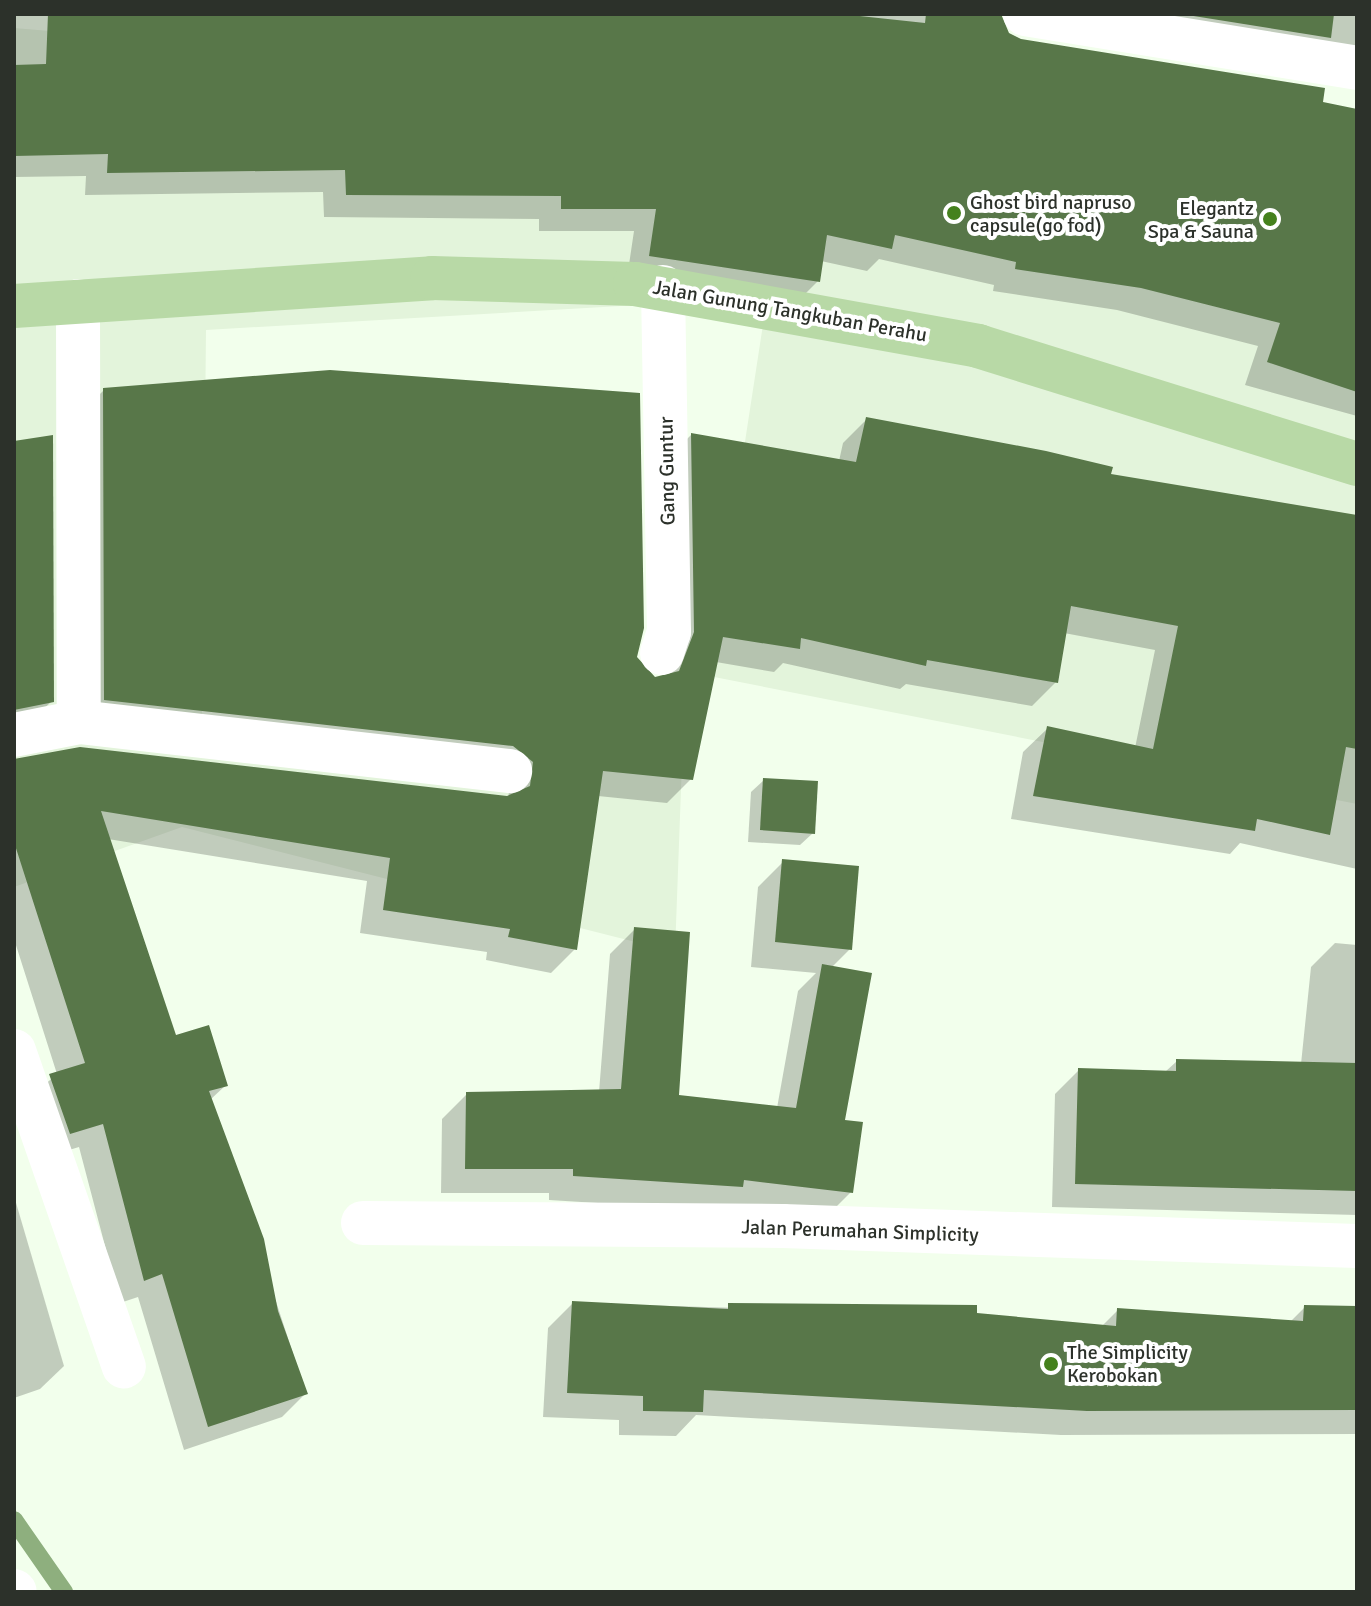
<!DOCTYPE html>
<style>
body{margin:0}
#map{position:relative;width:1371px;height:1606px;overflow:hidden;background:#f2ffec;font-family:Signika,sans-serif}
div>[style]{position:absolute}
.built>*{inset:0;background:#e3f4db}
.shadow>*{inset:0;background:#0003}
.stream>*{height:18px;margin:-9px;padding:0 9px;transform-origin:9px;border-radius:9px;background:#8eaf7e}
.building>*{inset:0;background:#587749}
.minor>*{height:44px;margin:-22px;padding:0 22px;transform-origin:22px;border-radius:22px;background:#fff}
.major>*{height:44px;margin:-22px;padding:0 22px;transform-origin:22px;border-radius:22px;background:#b8d9a6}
.dots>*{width:22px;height:22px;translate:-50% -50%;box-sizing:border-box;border:4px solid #fff;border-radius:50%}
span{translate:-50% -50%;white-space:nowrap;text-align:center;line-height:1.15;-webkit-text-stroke:8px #fff;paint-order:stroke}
.poi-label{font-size:20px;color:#2c312a}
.left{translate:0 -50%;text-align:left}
.right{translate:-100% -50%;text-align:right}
.street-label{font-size:20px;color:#2c312a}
.frame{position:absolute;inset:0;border:16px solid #2c312a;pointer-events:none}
</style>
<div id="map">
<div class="built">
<div style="clip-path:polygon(14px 28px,686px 84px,1357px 239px,1357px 804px,709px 676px,764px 318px,673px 303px,206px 330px,202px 731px,682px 762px,675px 952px,182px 827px,14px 887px)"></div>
</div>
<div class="shadow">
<div style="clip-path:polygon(14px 14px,999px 14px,1007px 34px,1020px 41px,1357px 111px,1357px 416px,1245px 385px,1258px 346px,1117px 310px,993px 291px,994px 285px,879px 259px,867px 271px,821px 261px,818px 281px,795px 304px,627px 278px,634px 231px,539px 231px,539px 219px,324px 217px,323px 192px,85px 195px,86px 176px,14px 177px)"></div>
<div style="clip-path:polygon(1021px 14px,1357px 14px,1357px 55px)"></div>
<div style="clip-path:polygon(330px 372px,638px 395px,635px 658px,654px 679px,664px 677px,671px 657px,668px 458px,691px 435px,839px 461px,843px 443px,867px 419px,1109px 475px,1357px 550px,1357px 869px,1240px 843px,1230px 854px,1011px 819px,1023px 752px,1047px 729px,1135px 748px,1155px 650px,1064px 633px,1056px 682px,1032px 706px,906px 684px,900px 689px,783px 663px,774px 672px,716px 662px,691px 779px,667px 803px,598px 796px,575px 949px,551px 973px,486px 960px,487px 952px,360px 933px,367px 881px,108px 839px,175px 1038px,226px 1085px,210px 1100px,306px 1393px,282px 1417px,184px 1450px,138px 1297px,120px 1303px,79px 1147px,46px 1157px,27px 1100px,57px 1074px,14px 939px,14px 794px,508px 798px,510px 786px,81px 722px,80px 414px,104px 390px)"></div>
<div style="clip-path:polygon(14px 443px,52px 701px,14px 737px)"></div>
<div style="clip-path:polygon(764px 780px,813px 833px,800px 845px,748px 842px,751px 792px)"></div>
<div style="clip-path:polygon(783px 862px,850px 949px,831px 968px,851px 1192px,826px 1217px,549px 1200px,549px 1193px,441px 1193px,442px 1119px,467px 1094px,599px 1092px,610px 954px,635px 929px,677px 1097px,777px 1108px,798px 991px,816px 973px,751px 967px,758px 887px)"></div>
<div style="clip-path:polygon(1335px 943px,1357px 945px,1357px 1215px,1052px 1207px,1055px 1094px,1079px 1070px,1165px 1072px,1177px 1061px,1301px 1064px,1311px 967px)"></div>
<div style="clip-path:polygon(14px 1196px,64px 1366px,40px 1389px,14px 1398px)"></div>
<div style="clip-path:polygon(573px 1303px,975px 1315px,1101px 1327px,1118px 1310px,1290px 1322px,1304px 1308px,1357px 1309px,1357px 1434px,1061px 1435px,696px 1415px,676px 1436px,619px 1435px,619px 1420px,543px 1417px,548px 1328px)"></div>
</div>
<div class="stream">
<div style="left:14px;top:1520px;width:88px;rotate:55.2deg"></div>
</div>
<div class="building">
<div style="clip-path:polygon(48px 14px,841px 14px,925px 23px,926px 14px,1001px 14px,1009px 33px,1021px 39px,1325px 88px,1323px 102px,1357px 109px,1357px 392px,1267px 362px,1280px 323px,1141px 288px,1015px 269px,1016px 262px,895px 235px,892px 249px,827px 235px,820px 282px,649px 256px,656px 209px,561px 209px,561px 196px,346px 195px,345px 170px,107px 173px,108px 154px,14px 156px,14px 65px,46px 64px)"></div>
<div style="clip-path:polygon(1181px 14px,1334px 14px,1331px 38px)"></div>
<div style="clip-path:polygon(330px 370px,640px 393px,644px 628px,637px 657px,655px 677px,679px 671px,694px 632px,691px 433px,856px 462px,866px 417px,1046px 451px,1113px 467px,1111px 474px,1357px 515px,1357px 749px,1346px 747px,1330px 835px,1257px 819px,1255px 831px,1033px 796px,1047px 726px,1153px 749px,1178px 626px,1071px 606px,1058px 683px,927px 660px,926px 666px,801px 638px,800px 649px,723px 637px,693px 780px,603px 771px,577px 950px,508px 937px,510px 929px,383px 910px,390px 858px,101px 811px,176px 1035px,209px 1025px,228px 1086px,209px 1091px,264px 1239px,278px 1311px,308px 1394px,208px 1427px,162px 1274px,144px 1281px,103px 1124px,70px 1134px,49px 1074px,85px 1063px,14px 842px,14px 759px,80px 747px,507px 796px,530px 786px,533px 762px,513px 746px,104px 700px,103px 388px)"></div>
<div style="clip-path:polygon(53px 435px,54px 702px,14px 710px,14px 441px)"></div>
<div style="clip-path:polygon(763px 778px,818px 781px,815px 834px,760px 830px)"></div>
<div style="clip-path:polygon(782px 859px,859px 866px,852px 950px,775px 942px)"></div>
<div style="clip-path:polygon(634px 927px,690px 932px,679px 1095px,796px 1108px,822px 964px,872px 973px,845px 1120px,863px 1122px,853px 1193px,744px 1180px,743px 1187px,573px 1176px,573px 1169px,465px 1169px,466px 1092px,621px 1089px)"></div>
<div style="clip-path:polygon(1176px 1059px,1357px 1063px,1357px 1191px,1075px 1184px,1078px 1068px,1176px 1071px)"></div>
<div style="clip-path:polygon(572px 1301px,728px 1309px,728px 1303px,977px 1305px,977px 1313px,1116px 1326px,1117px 1308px,1303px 1321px,1304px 1305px,1357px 1306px,1357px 1410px,1087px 1411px,704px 1390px,703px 1412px,643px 1411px,643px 1396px,567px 1393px)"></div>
</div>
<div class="minor">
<div style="left:1025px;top:14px;width:336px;rotate:9.2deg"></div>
<div style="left:78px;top:301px;width:421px;rotate:89.9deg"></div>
<div style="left:662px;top:653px;width:22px;rotate:-72deg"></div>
<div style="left:669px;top:632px;width:345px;rotate:-91deg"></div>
<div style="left:14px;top:735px;width:66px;rotate:-11.3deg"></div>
<div style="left:79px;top:722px;width:434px;rotate:6.5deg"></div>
<div style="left:14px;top:1051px;width:334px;rotate:70.8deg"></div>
<div style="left:363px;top:1223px;width:420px;rotate:0.4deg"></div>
<div style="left:783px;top:1226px;width:574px;rotate:2deg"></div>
<div style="left:14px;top:1591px;width:1px;rotate:45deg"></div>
</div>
<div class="major">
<div style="left:14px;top:306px;width:419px;rotate:-3.8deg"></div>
<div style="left:432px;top:278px;width:203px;rotate:1.7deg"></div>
<div style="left:635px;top:284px;width:349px;rotate:10.2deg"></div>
<div style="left:978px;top:346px;width:397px;rotate:17.3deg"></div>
</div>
<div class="dots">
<div style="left:954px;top:213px;background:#45811d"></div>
<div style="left:1270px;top:219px;background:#45811d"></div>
<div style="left:1051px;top:1364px;background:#45811d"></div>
</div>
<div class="poi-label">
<span class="left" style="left:970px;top:214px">Ghost bird napruso<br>capsule(go fod)</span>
<span class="right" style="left:1254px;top:220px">Elegantz<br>Spa &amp; Sauna</span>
<span class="left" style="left:1067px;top:1364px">The Simplicity<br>Kerobokan</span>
</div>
<div class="street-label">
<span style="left:790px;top:311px;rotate:10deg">Jalan Gunung Tangkuban Perahu</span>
<span style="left:667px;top:471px;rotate:-91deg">Gang Guntur</span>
<span style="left:860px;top:1231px;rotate:2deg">Jalan Perumahan Simplicity</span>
</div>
<div class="frame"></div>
</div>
